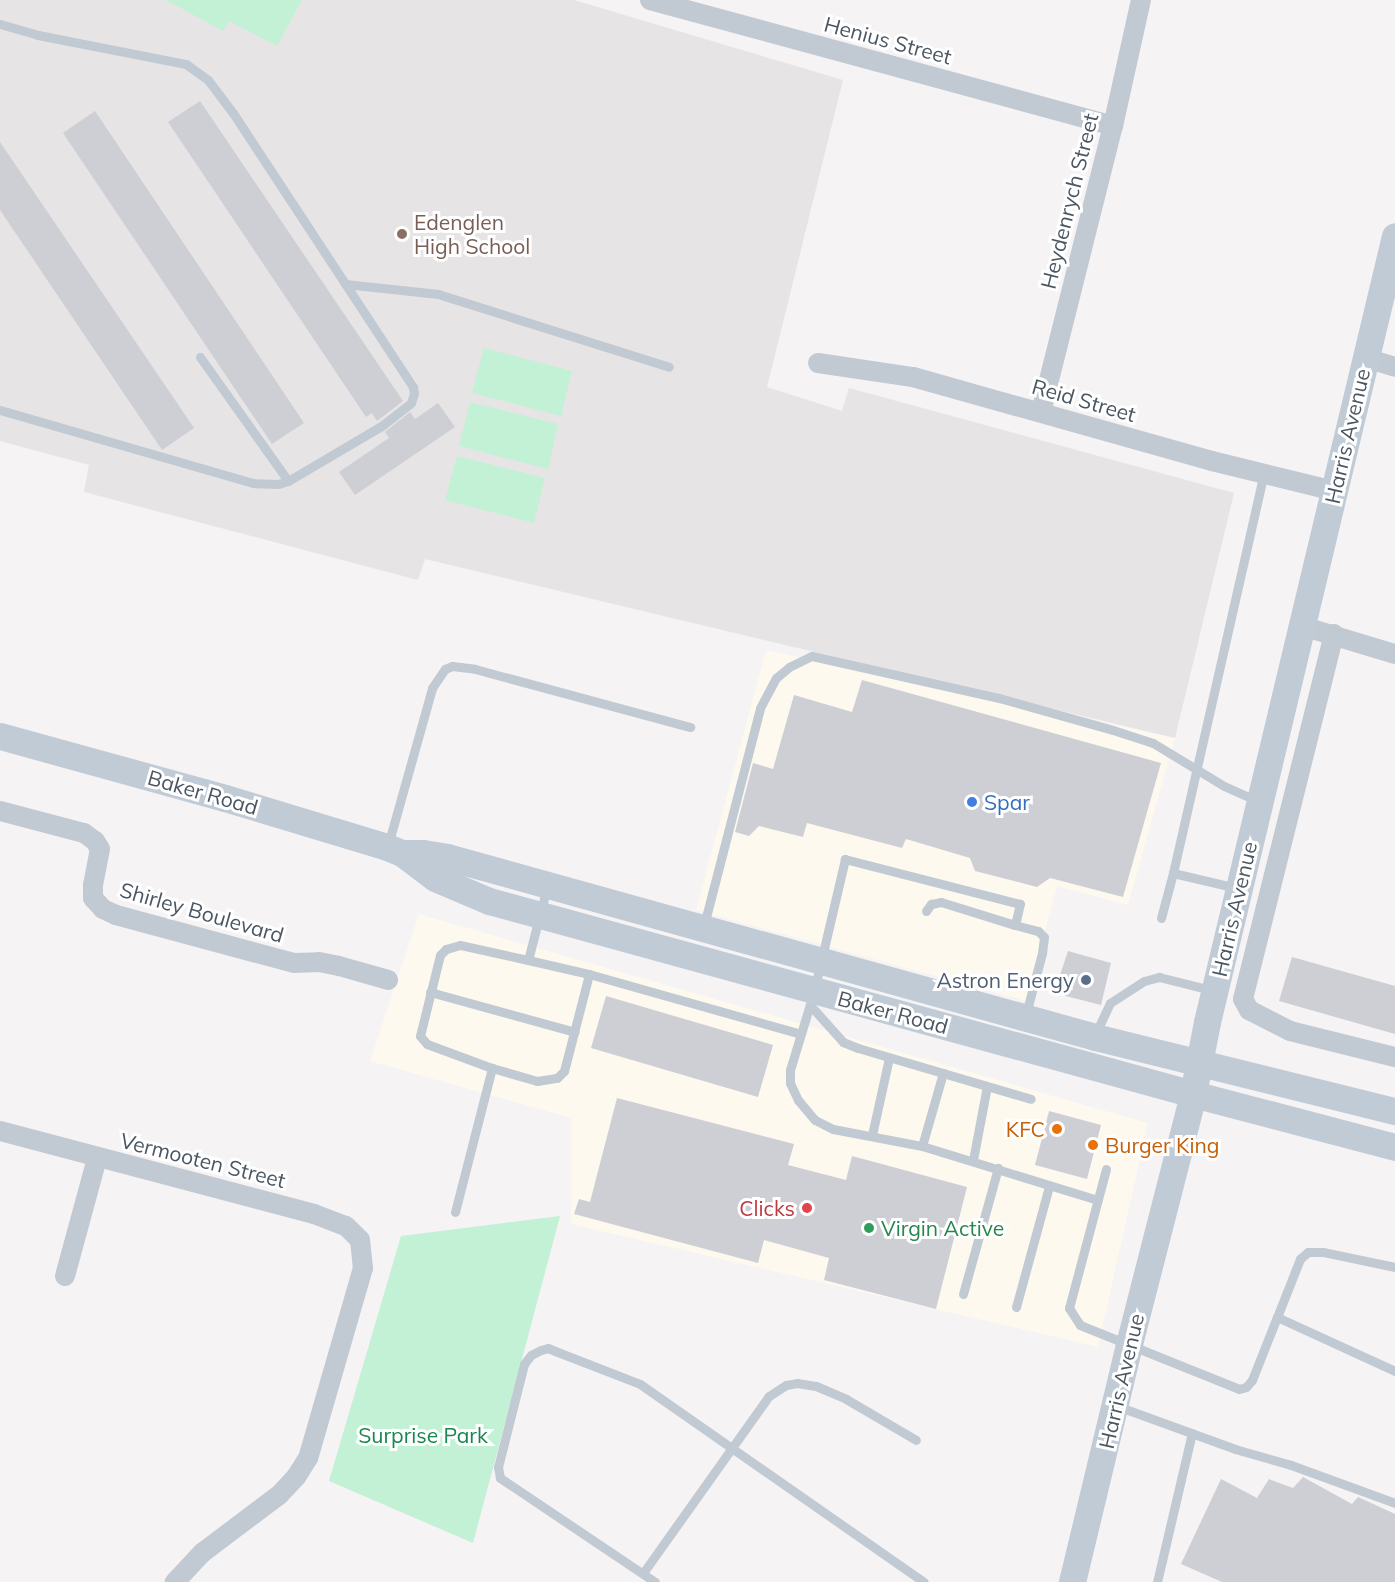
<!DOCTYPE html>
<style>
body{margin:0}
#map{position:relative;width:1395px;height:1582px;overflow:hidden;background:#f5f3f3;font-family:Mulish,sans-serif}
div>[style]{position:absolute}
.commercial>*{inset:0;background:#fdf9ef}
.education>*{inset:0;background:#e6e4e5}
.green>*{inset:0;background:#c3f1d5}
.building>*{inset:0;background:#cdcfd5}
.service>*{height:9px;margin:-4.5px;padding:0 4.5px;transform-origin:4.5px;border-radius:4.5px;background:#c1cad2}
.minor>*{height:20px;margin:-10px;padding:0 10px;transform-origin:10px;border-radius:10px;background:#c1cad2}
.secondary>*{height:27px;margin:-13.5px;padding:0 13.5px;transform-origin:13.5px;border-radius:13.5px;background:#c1cbd6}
.dots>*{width:16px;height:16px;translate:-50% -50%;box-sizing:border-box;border:3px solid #fff;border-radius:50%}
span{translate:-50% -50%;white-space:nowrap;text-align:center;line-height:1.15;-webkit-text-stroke:6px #fff;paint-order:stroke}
.street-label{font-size:21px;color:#4a5661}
.education-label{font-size:21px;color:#785e54}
.left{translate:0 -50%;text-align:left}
.shop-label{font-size:21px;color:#366cbe}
.service-label{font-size:21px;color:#4e5e75}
.right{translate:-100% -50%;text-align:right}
.food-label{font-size:21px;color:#c56008}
.health-label{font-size:21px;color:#be3a42}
.leisure-label{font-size:21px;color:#27864d}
.park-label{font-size:21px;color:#17864f}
</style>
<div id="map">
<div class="commercial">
<div style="clip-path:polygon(766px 650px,1175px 738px,1128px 905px,1057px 886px,1026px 1001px,696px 910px)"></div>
<div style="clip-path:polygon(419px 914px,1148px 1123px,1098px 1347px,571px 1224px,571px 1118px,370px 1061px)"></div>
</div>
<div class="education">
<div style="clip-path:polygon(0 0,574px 0,843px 80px,767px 387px,842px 411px,849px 388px,1234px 493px,1175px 738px,425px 559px,418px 580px,84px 492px,89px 465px,0 441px)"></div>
</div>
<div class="green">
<div style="clip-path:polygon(166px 0,302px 0,277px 46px,229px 21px,223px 31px)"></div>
<div style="clip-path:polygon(484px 348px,572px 371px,561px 416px,472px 393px)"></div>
<div style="clip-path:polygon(470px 402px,558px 424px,548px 469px,459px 446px)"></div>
<div style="clip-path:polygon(457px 456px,545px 478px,534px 523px,445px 500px)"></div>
<div style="clip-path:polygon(560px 1216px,473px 1543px,329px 1481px,401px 1236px)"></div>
</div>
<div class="building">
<div style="clip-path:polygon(200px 101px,403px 401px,377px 421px,372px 413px,366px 417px,168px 122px)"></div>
<div style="clip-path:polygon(95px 111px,304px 423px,272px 444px,63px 133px)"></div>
<div style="clip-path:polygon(0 142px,194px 428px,162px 450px,0 210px)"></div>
<div style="clip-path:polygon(438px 403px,455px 427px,355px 495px,339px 472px,389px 438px,385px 432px,410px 412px,415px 419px)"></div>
<div style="clip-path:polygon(862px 680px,1161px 763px,1123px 897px,1050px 878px,1037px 887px,975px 871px,970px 858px,906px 839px,902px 848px,807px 823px,803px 837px,759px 826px,749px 836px,735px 832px,753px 763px,773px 769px,794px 695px,852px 712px)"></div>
<div style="clip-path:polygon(1068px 951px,1111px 963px,1101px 1005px,1054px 993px)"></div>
<div style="clip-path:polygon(1292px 957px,1395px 986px,1395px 1034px,1279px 1001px)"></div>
<div style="clip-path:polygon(606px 996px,773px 1045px,758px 1097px,591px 1048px)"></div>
<div style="clip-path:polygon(617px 1098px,794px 1144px,788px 1165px,846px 1180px,852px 1156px,967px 1187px,936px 1309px,824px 1280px,829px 1258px,764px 1240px,758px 1263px,574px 1214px,579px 1199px,590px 1202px)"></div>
<div style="clip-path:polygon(1049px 1111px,1101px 1125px,1087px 1179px,1035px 1165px)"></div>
<div style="clip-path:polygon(1303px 1477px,1352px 1504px,1358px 1497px,1395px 1514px,1395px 1582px,1222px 1582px,1181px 1564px,1221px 1479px,1257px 1498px,1269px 1479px,1293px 1488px)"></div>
</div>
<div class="service">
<div style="left:0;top:24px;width:40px;rotate:16deg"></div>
<div style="left:38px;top:35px;width:151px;rotate:11.1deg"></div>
<div style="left:186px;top:64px;width:27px;rotate:36deg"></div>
<div style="left:208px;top:80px;width:41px;rotate:52.9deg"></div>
<div style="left:233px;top:113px;width:328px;rotate:56.7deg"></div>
<div style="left:413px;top:387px;width:6px;rotate:81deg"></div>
<div style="left:414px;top:393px;width:10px;rotate:107deg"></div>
<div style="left:411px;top:403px;width:36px;rotate:142deg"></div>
<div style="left:383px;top:425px;width:110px;rotate:149.5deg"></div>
<div style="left:288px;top:481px;width:10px;rotate:163deg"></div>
<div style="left:278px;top:484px;width:25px;rotate:-178deg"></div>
<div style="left:253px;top:483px;width:263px;rotate:-163.9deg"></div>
<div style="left:345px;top:284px;width:94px;rotate:6.1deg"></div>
<div style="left:438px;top:294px;width:242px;rotate:17.5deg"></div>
<div style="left:200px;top:357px;width:152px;rotate:54.6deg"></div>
<div style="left:388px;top:845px;width:163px;rotate:-74.3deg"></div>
<div style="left:432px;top:688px;width:23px;rotate:-56deg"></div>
<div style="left:445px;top:669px;width:8px;rotate:-23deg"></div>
<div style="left:452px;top:666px;width:23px;rotate:7deg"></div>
<div style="left:475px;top:669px;width:223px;rotate:15.1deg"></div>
<div style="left:1173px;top:873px;width:410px;rotate:-77.2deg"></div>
<div style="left:547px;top:887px;width:75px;rotate:104.6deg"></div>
<div style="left:528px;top:960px;width:70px;rotate:-167.6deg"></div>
<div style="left:460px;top:945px;width:15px;rotate:164deg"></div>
<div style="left:446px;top:949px;width:8px;rotate:135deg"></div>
<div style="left:440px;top:955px;width:83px;rotate:103.9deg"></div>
<div style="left:420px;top:1036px;width:11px;rotate:49deg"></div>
<div style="left:427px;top:1044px;width:69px;rotate:20.3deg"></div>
<div style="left:492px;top:1068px;width:47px;rotate:16.1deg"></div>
<div style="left:537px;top:1081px;width:20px;rotate:-9deg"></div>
<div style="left:557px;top:1078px;width:10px;rotate:-45deg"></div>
<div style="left:564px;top:1071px;width:100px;rotate:-75.5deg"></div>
<div style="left:926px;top:911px;width:9px;rotate:-54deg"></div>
<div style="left:931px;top:904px;width:10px;rotate:-11deg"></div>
<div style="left:941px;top:902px;width:77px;rotate:17.3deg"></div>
<div style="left:1015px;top:925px;width:22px;rotate:-77deg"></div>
<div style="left:1020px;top:904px;width:181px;rotate:-165.6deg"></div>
<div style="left:845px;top:859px;width:136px;rotate:103.2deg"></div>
<div style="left:814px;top:991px;width:83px;rotate:106.9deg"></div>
<div style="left:790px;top:1070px;width:13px;rotate:90deg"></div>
<div style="left:790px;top:1083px;width:19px;rotate:65deg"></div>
<div style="left:798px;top:1100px;width:26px;rotate:50deg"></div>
<div style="left:815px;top:1120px;width:20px;rotate:27deg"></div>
<div style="left:833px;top:1129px;width:91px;rotate:10.8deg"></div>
<div style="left:922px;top:1146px;width:183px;rotate:17.1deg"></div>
<div style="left:1161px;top:918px;width:47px;rotate:-75.1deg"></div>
<div style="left:1173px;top:873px;width:66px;rotate:13.2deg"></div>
<div style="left:704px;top:925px;width:224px;rotate:-75.5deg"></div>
<div style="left:760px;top:708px;width:34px;rotate:-62deg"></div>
<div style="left:776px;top:678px;width:17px;rotate:-40deg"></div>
<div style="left:789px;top:667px;width:25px;rotate:-26deg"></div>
<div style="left:812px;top:656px;width:192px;rotate:12.7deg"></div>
<div style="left:999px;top:698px;width:118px;rotate:15.7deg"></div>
<div style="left:1113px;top:730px;width:42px;rotate:18deg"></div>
<div style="left:1153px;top:743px;width:83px;rotate:31.2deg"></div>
<div style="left:1224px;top:786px;width:36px;rotate:24deg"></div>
<div style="left:1015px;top:925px;width:24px;rotate:15deg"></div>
<div style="left:1038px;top:931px;width:8px;rotate:45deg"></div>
<div style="left:1044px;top:937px;width:16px;rotate:97deg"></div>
<div style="left:1042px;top:953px;width:63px;rotate:104.7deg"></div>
<div style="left:528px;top:960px;width:63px;rotate:12.9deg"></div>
<div style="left:589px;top:974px;width:220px;rotate:15.8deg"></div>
<div style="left:430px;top:992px;width:150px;rotate:15.4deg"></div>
<div style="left:810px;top:1005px;width:50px;rotate:48.3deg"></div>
<div style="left:843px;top:1042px;width:16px;rotate:22deg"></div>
<div style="left:858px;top:1048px;width:180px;rotate:16.4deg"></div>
<div style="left:1095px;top:1035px;width:35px;rotate:-65deg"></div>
<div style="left:1110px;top:1003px;width:40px;rotate:-32.9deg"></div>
<div style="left:1144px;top:981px;width:16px;rotate:-15deg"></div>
<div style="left:1159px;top:977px;width:54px;rotate:14deg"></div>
<div style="left:872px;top:1135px;width:79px;rotate:-77.6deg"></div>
<div style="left:922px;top:1146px;width:76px;rotate:-74deg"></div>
<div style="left:973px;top:1160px;width:75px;rotate:-79.3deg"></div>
<div style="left:1106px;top:1169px;width:144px;rotate:104.9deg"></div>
<div style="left:1069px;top:1308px;width:20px;rotate:57deg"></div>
<div style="left:1080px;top:1325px;width:171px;rotate:21.9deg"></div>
<div style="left:1239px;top:1389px;width:7px;rotate:-16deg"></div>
<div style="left:1246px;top:1387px;width:9px;rotate:-49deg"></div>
<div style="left:1252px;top:1380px;width:68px;rotate:-68.4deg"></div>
<div style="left:455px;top:1212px;width:149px;rotate:-75.6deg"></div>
<div style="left:1395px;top:1267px;width:74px;rotate:-168.2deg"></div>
<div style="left:1323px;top:1252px;width:15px;rotate:180deg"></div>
<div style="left:1308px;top:1252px;width:11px;rotate:139deg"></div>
<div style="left:1300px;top:1259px;width:62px;rotate:111.6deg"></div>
<div style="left:1277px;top:1317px;width:130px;rotate:24.6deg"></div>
<div style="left:963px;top:1294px;width:131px;rotate:-74.5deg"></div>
<div style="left:1016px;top:1307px;width:125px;rotate:-74.7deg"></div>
<div style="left:1117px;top:1406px;width:126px;rotate:20deg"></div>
<div style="left:1235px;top:1449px;width:58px;rotate:15.9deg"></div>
<div style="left:1291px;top:1465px;width:111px;rotate:20.1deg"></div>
<div style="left:643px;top:1573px;width:217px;rotate:-54.6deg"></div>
<div style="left:769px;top:1396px;width:20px;rotate:-33deg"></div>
<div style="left:786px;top:1385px;width:11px;rotate:-10deg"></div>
<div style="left:797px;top:1383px;width:19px;rotate:9deg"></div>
<div style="left:816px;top:1386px;width:33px;rotate:23deg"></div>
<div style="left:846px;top:1399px;width:81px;rotate:30.4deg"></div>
<div style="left:655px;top:1582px;width:187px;rotate:-146.1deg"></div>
<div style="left:500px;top:1478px;width:11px;rotate:-100deg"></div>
<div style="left:498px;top:1467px;width:106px;rotate:-75.8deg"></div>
<div style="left:524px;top:1364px;width:11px;rotate:-52deg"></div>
<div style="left:531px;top:1355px;width:11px;rotate:-27deg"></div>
<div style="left:541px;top:1350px;width:7px;rotate:-16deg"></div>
<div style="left:548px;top:1348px;width:8px;rotate:23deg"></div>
<div style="left:555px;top:1351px;width:91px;rotate:21.2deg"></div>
<div style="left:640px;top:1384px;width:346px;rotate:34.9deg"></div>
<div style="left:1157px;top:1582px;width:153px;rotate:-76.8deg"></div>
</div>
<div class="minor">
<div style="left:650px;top:0;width:480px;rotate:15.2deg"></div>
<div style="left:1366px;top:358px;width:30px;rotate:17deg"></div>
<div style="left:818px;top:363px;width:96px;rotate:8.4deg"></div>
<div style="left:913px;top:377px;width:311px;rotate:15.7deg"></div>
<div style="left:1212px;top:461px;width:126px;rotate:13.8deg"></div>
<div style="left:1041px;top:412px;width:295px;rotate:-75.9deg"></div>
<div style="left:1113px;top:126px;width:129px;rotate:-77.5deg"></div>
<div style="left:1302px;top:626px;width:97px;rotate:16.8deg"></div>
<div style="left:1334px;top:634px;width:376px;rotate:104deg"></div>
<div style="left:1243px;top:999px;width:13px;rotate:61deg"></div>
<div style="left:1249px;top:1010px;width:46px;rotate:27.1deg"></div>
<div style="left:1290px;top:1031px;width:108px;rotate:13.9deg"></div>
<div style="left:0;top:811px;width:87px;rotate:14.7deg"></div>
<div style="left:84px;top:833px;width:14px;rotate:36deg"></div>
<div style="left:95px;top:841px;width:9px;rotate:58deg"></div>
<div style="left:100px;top:849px;width:37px;rotate:101deg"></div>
<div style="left:93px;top:885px;width:13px;rotate:90deg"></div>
<div style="left:93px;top:898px;width:15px;rotate:48deg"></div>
<div style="left:103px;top:909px;width:14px;rotate:25deg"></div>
<div style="left:116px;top:915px;width:184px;rotate:15.1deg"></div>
<div style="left:294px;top:963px;width:25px;rotate:-2deg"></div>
<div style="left:319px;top:962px;width:20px;rotate:11deg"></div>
<div style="left:339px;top:966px;width:51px;rotate:15.9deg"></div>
<div style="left:0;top:1131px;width:325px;rotate:14.8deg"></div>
<div style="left:314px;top:1214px;width:34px;rotate:21deg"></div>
<div style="left:346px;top:1226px;width:20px;rotate:45deg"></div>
<div style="left:360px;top:1240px;width:28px;rotate:84deg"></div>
<div style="left:363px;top:1268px;width:198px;rotate:106.1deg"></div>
<div style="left:308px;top:1458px;width:22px;rotate:122deg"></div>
<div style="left:296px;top:1477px;width:25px;rotate:133deg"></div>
<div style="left:279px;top:1495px;width:96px;rotate:143deg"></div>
<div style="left:202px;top:1553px;width:40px;rotate:133deg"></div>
<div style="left:65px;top:1276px;width:122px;rotate:-74.8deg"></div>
</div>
<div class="secondary">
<div style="left:0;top:736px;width:233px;rotate:15.4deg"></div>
<div style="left:225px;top:798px;width:169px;rotate:16.8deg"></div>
<div style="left:387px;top:847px;width:16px;rotate:22deg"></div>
<div style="left:402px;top:853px;width:41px;rotate:37.1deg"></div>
<div style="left:435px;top:878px;width:59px;rotate:23.1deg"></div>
<div style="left:489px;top:901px;width:730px;rotate:15.33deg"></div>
<div style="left:1193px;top:1094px;width:209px;rotate:14.7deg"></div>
<div style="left:402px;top:853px;width:21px"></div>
<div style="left:423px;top:853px;width:24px;rotate:9deg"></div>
<div style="left:447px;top:857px;width:673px;rotate:15.52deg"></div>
<div style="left:1095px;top:1037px;width:309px;rotate:13.9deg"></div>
<div style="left:1072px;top:1582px;width:245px;rotate:-76.5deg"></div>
<div style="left:1129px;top:1344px;width:258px;rotate:-75.6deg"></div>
<div style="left:1193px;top:1094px;width:73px;rotate:-79deg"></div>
<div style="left:1207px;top:1022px;width:808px;rotate:-76.55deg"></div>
</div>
<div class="dots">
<div style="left:402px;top:234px;background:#8d6e63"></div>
<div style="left:972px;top:802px;background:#3f7fe0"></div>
<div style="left:1086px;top:980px;background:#5c6f8a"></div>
<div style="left:1057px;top:1129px;background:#e8710a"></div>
<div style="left:1093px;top:1145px;background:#e8710a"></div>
<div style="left:807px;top:1208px;background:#e0444e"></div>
<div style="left:869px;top:1228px;background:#2e9e5b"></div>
</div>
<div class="street-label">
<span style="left:888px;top:40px;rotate:15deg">Henius Street</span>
<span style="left:1069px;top:201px;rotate:-76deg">Heydenrych Street</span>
<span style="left:1084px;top:400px;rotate:16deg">Reid Street</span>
<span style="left:1347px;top:436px;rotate:-77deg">Harris Avenue</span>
<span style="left:203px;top:792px;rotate:16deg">Baker Road</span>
<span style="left:1234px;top:909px;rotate:-77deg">Harris Avenue</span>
<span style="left:202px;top:912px;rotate:16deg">Shirley Boulevard</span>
<span style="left:893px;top:1012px;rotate:15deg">Baker Road</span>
<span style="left:203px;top:1160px;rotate:14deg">Vermooten Street</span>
<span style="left:1121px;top:1381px;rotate:-77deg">Harris Avenue</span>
</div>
<div class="education-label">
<span class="left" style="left:414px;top:234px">Edenglen<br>High School</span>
</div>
<div class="shop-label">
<span class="left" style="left:984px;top:802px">Spar</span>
</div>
<div class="service-label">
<span class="right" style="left:1074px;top:980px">Astron Energy</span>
</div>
<div class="food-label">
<span class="right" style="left:1045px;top:1129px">KFC</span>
<span class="left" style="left:1105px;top:1145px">Burger King</span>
</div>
<div class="health-label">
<span class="right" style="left:795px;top:1208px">Clicks</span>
</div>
<div class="leisure-label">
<span class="left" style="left:881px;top:1228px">Virgin Active</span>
</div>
<div class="park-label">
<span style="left:423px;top:1435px">Surprise Park</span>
</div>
</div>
